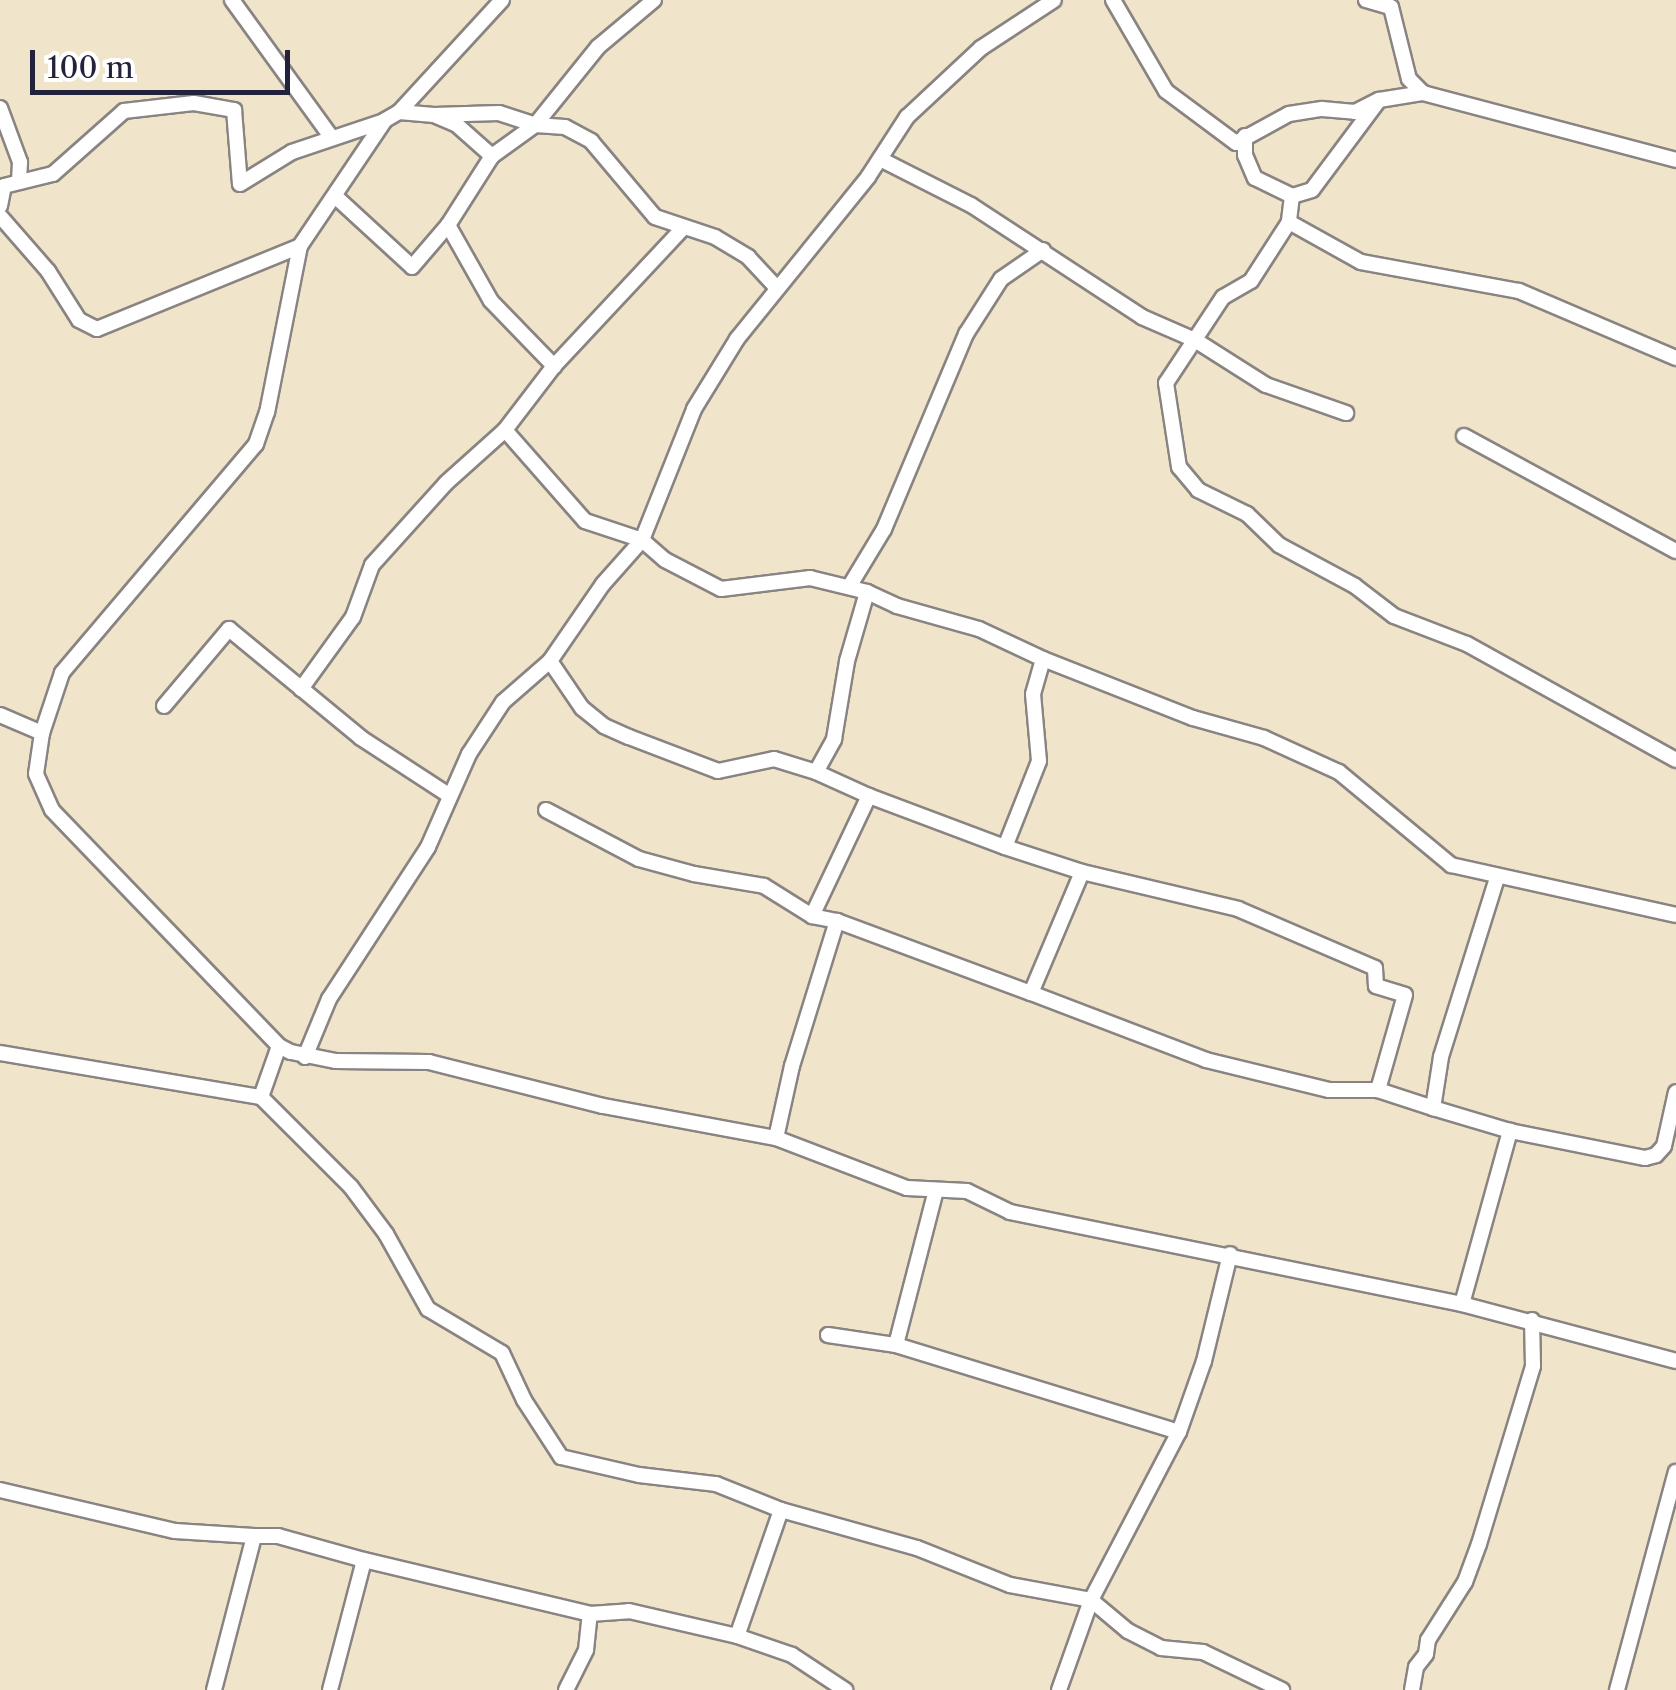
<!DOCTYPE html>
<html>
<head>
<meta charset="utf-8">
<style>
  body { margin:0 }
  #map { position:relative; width:1676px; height:1690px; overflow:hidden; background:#f0e5ca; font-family:"Libre Caslon Text",serif }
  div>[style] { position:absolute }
  .roads { filter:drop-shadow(2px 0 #898482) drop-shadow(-2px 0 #898482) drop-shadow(0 2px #898482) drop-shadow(0 -2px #898482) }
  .street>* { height:14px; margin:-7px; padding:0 7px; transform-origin:7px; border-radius:7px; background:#fff }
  span { translate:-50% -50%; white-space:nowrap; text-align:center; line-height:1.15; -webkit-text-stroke:8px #fff; paint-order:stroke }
  .scale { position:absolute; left:30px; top:50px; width:260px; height:45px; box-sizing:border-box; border:5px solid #22223b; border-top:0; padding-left:12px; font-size:30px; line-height:35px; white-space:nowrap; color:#22223b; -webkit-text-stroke:8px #fff; paint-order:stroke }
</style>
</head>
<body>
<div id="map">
  <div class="roads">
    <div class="street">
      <div style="left:232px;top:0;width:170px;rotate:54.1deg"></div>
      <div style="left:502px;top:0;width:152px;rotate:132.6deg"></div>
      <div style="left:399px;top:112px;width:16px;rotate:150deg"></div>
      <div style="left:385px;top:120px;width:152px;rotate:124deg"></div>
      <div style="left:300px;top:246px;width:169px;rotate:101.2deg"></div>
      <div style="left:267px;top:412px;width:34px;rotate:109deg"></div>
      <div style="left:256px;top:444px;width:300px;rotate:130.3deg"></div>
      <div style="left:62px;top:673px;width:63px;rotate:108.4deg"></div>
      <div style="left:42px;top:733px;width:41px;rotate:98.3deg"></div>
      <div style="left:36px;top:774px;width:39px;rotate:66deg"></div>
      <div style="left:52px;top:810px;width:327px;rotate:46.1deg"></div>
      <div style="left:279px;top:1046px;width:13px;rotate:27deg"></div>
      <div style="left:291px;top:1052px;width:46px;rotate:11.3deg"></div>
      <div style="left:336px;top:1061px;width:93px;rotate:0.6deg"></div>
      <div style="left:429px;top:1062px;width:179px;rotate:14.2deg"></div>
      <div style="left:603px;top:1106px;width:176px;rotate:10.5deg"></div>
      <div style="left:776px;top:1138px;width:140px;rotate:20.9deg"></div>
      <div style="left:907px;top:1188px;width:60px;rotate:2.9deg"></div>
      <div style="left:967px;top:1191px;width:48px;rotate:26deg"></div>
      <div style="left:1010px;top:1212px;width:461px;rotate:11.5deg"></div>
      <div style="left:1462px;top:1304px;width:221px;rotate:14.9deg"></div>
      <div style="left:654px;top:0;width:73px;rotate:140deg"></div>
      <div style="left:598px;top:47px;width:100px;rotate:128.9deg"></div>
      <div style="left:535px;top:125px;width:30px;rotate:4deg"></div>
      <div style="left:565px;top:127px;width:30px;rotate:28deg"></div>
      <div style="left:591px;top:141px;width:99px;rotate:49.9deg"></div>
      <div style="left:655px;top:217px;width:63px;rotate:18.4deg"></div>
      <div style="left:715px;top:237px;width:39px;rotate:31deg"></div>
      <div style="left:748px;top:257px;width:41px;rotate:47deg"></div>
      <div style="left:1113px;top:0;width:105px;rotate:59.8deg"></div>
      <div style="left:1166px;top:91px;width:87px;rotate:36.6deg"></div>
      <div style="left:1236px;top:143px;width:60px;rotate:-28.7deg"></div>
      <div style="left:1289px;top:114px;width:33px;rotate:-9deg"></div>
      <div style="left:1322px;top:109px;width:33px;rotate:5deg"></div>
      <div style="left:1355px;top:112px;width:27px;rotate:-27deg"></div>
      <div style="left:1379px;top:100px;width:45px;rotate:-9deg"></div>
      <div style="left:1366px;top:0;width:26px;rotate:16deg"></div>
      <div style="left:1391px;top:7px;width:74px;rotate:76deg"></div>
      <div style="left:1409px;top:79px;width:20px;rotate:45deg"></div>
      <div style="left:1423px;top:93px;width:262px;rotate:14.8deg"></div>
      <div style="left:1379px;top:100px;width:112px;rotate:126.7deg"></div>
      <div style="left:1312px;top:190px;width:21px;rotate:163deg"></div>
      <div style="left:1292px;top:196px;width:26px;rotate:97deg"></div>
      <div style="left:1289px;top:222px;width:70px;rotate:122.8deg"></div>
      <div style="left:1251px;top:281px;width:32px;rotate:150deg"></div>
      <div style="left:1223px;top:297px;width:103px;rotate:123.5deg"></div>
      <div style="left:1166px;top:383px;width:85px;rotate:81.2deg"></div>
      <div style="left:1179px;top:467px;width:30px;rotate:50deg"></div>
      <div style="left:1198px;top:490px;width:55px;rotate:26.1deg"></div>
      <div style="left:1247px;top:514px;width:45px;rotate:44.1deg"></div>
      <div style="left:1279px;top:545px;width:86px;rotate:28.3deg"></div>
      <div style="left:1355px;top:586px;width:49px;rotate:37.6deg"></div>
      <div style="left:1394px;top:616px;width:78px;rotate:21deg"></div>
      <div style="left:1467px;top:644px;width:239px;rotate:29deg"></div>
      <div style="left:0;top:108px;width:58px;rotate:69.7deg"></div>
      <div style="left:20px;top:162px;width:20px;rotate:93deg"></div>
      <div style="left:399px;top:112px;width:35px;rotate:5deg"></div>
      <div style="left:434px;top:115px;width:25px;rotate:23deg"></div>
      <div style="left:457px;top:125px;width:47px;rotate:41.5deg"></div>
      <div style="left:434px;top:115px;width:65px;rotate:-1.8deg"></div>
      <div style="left:499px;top:113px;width:38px;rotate:18deg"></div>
      <div style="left:535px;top:125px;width:53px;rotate:144.2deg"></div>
      <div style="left:492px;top:156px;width:82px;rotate:122.5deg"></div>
      <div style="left:448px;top:225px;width:87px;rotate:60.5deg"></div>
      <div style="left:491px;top:301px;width:91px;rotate:45.9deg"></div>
      <div style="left:554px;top:366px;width:81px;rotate:127.4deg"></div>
      <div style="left:505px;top:430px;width:121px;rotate:48.7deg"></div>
      <div style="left:585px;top:521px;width:60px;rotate:18.4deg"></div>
      <div style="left:642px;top:540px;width:30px;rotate:41deg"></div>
      <div style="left:665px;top:560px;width:63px;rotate:27.4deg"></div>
      <div style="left:721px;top:589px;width:90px;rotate:-7deg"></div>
      <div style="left:810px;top:578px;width:59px;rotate:13.8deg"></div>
      <div style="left:867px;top:592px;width:33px;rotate:25deg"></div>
      <div style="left:897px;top:606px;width:85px;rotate:15.7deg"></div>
      <div style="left:979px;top:629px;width:71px;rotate:25.1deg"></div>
      <div style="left:1043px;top:659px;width:161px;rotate:21.5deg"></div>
      <div style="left:1193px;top:718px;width:74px;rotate:15.7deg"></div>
      <div style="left:1264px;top:738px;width:82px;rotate:24.4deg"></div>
      <div style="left:1339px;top:772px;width:146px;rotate:39.7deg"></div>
      <div style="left:1451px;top:865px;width:230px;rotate:12.5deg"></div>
      <div style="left:1245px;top:136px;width:19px;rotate:90deg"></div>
      <div style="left:1245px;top:155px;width:25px;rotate:67deg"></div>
      <div style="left:1255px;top:178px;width:41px;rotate:25.9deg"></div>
      <div style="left:880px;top:159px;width:102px;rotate:26.8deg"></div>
      <div style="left:971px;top:205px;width:204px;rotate:33.2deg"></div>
      <div style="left:1142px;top:317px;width:58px;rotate:23.5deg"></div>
      <div style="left:1195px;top:340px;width:84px;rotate:32.4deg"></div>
      <div style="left:1266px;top:385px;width:85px;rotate:19.3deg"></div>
      <div style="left:336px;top:197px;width:103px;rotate:42.6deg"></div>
      <div style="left:412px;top:267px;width:55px;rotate:-49.4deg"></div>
      <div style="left:0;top:206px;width:20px;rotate:-79deg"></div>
      <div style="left:4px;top:186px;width:50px;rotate:-13.8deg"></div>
      <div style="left:53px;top:174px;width:95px;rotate:-41.6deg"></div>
      <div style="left:124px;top:111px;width:70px;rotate:-6.5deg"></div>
      <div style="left:194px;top:103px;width:41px;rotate:9.9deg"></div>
      <div style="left:234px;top:110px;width:74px;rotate:85.4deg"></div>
      <div style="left:240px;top:184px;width:61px;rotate:-31.6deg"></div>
      <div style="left:292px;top:152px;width:97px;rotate:-18.6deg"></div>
      <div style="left:0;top:216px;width:73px;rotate:48.9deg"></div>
      <div style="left:48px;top:271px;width:58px;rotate:57.7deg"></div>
      <div style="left:79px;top:320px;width:20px;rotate:27deg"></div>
      <div style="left:97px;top:329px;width:219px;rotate:-22.2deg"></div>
      <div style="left:1289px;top:222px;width:82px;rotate:29.1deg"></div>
      <div style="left:1361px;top:262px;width:161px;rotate:10.4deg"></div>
      <div style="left:1519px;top:291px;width:171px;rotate:23.1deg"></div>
      <div style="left:554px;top:366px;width:190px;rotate:-46.9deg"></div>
      <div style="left:1464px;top:436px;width:241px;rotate:28.5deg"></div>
      <div style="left:849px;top:587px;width:68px;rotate:-58.9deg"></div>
      <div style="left:884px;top:529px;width:212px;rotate:-67.2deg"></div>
      <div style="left:966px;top:334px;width:65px;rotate:-57.5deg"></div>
      <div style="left:1001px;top:279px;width:51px;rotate:-34.6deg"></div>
      <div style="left:550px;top:661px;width:57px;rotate:55.8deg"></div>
      <div style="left:582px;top:708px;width:28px;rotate:39deg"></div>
      <div style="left:604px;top:726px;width:27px;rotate:24deg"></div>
      <div style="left:629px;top:737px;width:95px;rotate:20.9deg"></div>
      <div style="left:718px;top:771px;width:57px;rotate:-12.1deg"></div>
      <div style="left:774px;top:759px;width:44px;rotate:17.2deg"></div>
      <div style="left:301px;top:689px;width:89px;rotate:-54.2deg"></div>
      <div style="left:353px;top:617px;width:55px;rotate:-69.9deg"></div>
      <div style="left:372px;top:565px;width:110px;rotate:-47.9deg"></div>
      <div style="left:446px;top:483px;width:79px;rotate:-41.9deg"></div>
      <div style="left:164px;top:706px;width:101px;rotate:-49.8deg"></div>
      <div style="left:229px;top:629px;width:171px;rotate:39.5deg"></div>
      <div style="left:361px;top:738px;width:106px;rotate:33.1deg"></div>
      <div style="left:0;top:715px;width:46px;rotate:23.2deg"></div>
      <div style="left:869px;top:796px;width:145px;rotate:20.6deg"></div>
      <div style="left:1005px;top:847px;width:92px;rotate:-68.4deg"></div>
      <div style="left:1039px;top:761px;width:67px;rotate:-95.1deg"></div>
      <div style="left:1033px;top:694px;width:36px;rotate:-74deg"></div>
      <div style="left:546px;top:810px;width:105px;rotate:27.8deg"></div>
      <div style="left:639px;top:859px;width:57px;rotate:15.3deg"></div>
      <div style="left:694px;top:874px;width:71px;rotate:9.7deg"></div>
      <div style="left:764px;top:886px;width:57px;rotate:32deg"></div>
      <div style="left:1082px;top:872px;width:160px;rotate:13.3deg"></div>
      <div style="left:1238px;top:909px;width:149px;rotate:23.3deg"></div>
      <div style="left:1375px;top:968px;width:18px;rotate:87deg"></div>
      <div style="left:1376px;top:986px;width:30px;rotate:17deg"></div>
      <div style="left:1405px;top:995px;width:99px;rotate:105.9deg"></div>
      <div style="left:1378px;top:1090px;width:58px;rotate:18.1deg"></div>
      <div style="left:1497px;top:878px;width:188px;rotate:107.4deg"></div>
      <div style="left:1441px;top:1057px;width:52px;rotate:98.9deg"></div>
      <div style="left:1433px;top:1108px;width:80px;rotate:16.6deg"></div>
      <div style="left:1510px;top:1131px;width:138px;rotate:11.3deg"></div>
      <div style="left:1645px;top:1158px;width:11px;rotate:-15deg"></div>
      <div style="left:1656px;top:1155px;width:12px;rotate:-48deg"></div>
      <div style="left:1664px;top:1146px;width:55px;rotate:-77.5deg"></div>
      <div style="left:837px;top:921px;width:207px;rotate:20.4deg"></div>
      <div style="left:1031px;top:993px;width:131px;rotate:-67.1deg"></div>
      <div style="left:1082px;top:872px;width:81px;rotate:-162deg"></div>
      <div style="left:1031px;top:993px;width:187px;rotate:20.9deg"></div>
      <div style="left:1206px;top:1060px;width:127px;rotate:13.7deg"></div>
      <div style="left:1329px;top:1090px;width:49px"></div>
      <div style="left:279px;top:1046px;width:54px;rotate:109.4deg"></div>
      <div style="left:261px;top:1097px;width:127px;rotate:45deg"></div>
      <div style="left:351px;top:1187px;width:59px;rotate:53.3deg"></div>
      <div style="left:386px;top:1234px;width:86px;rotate:60.8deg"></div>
      <div style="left:428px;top:1309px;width:86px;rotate:30.7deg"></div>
      <div style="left:502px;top:1353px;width:52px;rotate:64.9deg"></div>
      <div style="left:524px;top:1400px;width:68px;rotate:57deg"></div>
      <div style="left:561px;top:1457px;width:80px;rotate:13deg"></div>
      <div style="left:639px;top:1475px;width:78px;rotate:6.7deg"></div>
      <div style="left:716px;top:1484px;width:70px;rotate:21.8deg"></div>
      <div style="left:781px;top:1510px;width:133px;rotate:109.2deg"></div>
      <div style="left:737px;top:1636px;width:58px;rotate:19.1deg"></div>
      <div style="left:792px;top:1655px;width:64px;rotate:33.4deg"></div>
      <div style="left:0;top:1053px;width:265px;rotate:9.6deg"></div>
      <div style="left:305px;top:1057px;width:63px;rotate:-67.5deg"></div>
      <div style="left:329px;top:999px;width:181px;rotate:-56.9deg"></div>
      <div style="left:428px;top:847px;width:102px;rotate:-66.2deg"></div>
      <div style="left:469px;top:754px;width:62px;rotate:-56.8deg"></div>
      <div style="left:503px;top:702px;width:62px;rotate:-41.1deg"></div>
      <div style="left:550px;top:661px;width:93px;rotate:-55.5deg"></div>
      <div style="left:603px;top:584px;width:59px;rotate:-48.4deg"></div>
      <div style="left:642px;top:540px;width:141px;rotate:-68.3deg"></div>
      <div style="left:694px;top:409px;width:82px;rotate:-58.4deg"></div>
      <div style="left:737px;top:339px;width:208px;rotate:-51deg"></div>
      <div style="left:868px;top:177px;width:72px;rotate:-57deg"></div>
      <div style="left:907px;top:117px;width:101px;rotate:-43deg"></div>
      <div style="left:981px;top:48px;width:87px;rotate:-33.3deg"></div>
      <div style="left:776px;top:1138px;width:74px;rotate:-77.5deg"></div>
      <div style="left:792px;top:1066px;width:152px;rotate:-72.8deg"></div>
      <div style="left:837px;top:921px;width:25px;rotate:-169deg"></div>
      <div style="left:812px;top:916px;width:133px;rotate:-64.6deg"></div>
      <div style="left:869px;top:796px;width:58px;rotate:-155.6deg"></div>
      <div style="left:816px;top:772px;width:38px;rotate:-61deg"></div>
      <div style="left:834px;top:739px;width:79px;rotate:-80.5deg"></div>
      <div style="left:847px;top:661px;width:72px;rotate:-73.8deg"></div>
      <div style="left:936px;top:1190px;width:160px;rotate:104.5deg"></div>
      <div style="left:896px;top:1345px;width:296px;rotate:17.1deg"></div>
      <div style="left:1462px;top:1304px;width:180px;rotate:-74.5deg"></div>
      <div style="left:828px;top:1335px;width:69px;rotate:8.4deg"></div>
      <div style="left:0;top:1490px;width:180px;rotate:13.2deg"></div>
      <div style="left:175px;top:1531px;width:79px;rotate:3.6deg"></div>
      <div style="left:781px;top:1510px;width:141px;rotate:15.6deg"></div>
      <div style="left:917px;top:1548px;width:100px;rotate:21.7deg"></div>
      <div style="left:1010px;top:1585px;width:82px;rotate:10.5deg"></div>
      <div style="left:1091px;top:1600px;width:48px;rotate:40deg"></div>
      <div style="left:1128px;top:1631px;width:37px;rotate:27deg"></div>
      <div style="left:1161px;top:1648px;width:42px;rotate:5.4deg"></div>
      <div style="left:1203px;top:1652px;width:88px;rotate:25.7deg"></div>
      <div style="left:214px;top:1690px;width:159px;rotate:-75.4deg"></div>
      <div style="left:254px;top:1536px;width:24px"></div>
      <div style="left:278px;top:1536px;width:89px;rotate:15.6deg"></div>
      <div style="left:330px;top:1690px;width:134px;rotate:-75.3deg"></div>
      <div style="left:364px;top:1560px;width:232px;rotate:13.4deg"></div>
      <div style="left:566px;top:1690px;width:45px;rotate:-63.4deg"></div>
      <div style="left:586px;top:1650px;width:36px;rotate:-84deg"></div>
      <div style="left:590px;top:1614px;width:39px;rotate:-4deg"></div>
      <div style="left:629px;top:1611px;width:111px;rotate:13deg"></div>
      <div style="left:1059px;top:1690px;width:96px;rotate:-70.4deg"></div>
      <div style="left:1091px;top:1600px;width:190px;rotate:-62.4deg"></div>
      <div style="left:1179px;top:1432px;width:75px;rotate:-70.6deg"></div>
      <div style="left:1204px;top:1361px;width:110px;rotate:-76.3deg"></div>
      <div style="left:1412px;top:1690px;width:23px;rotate:-80deg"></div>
      <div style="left:1416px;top:1667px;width:16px;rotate:-52deg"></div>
      <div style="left:1426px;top:1654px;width:14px;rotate:-82deg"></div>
      <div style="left:1428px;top:1640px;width:69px;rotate:-57.5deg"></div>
      <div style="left:1465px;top:1582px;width:40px;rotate:-69.8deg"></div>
      <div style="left:1479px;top:1544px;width:186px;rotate:-73.1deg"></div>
      <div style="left:1533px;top:1366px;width:46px;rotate:-91.2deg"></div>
      <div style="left:1617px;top:1690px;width:226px;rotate:-74.9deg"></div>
    </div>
  </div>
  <div class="scale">100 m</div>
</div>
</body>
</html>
